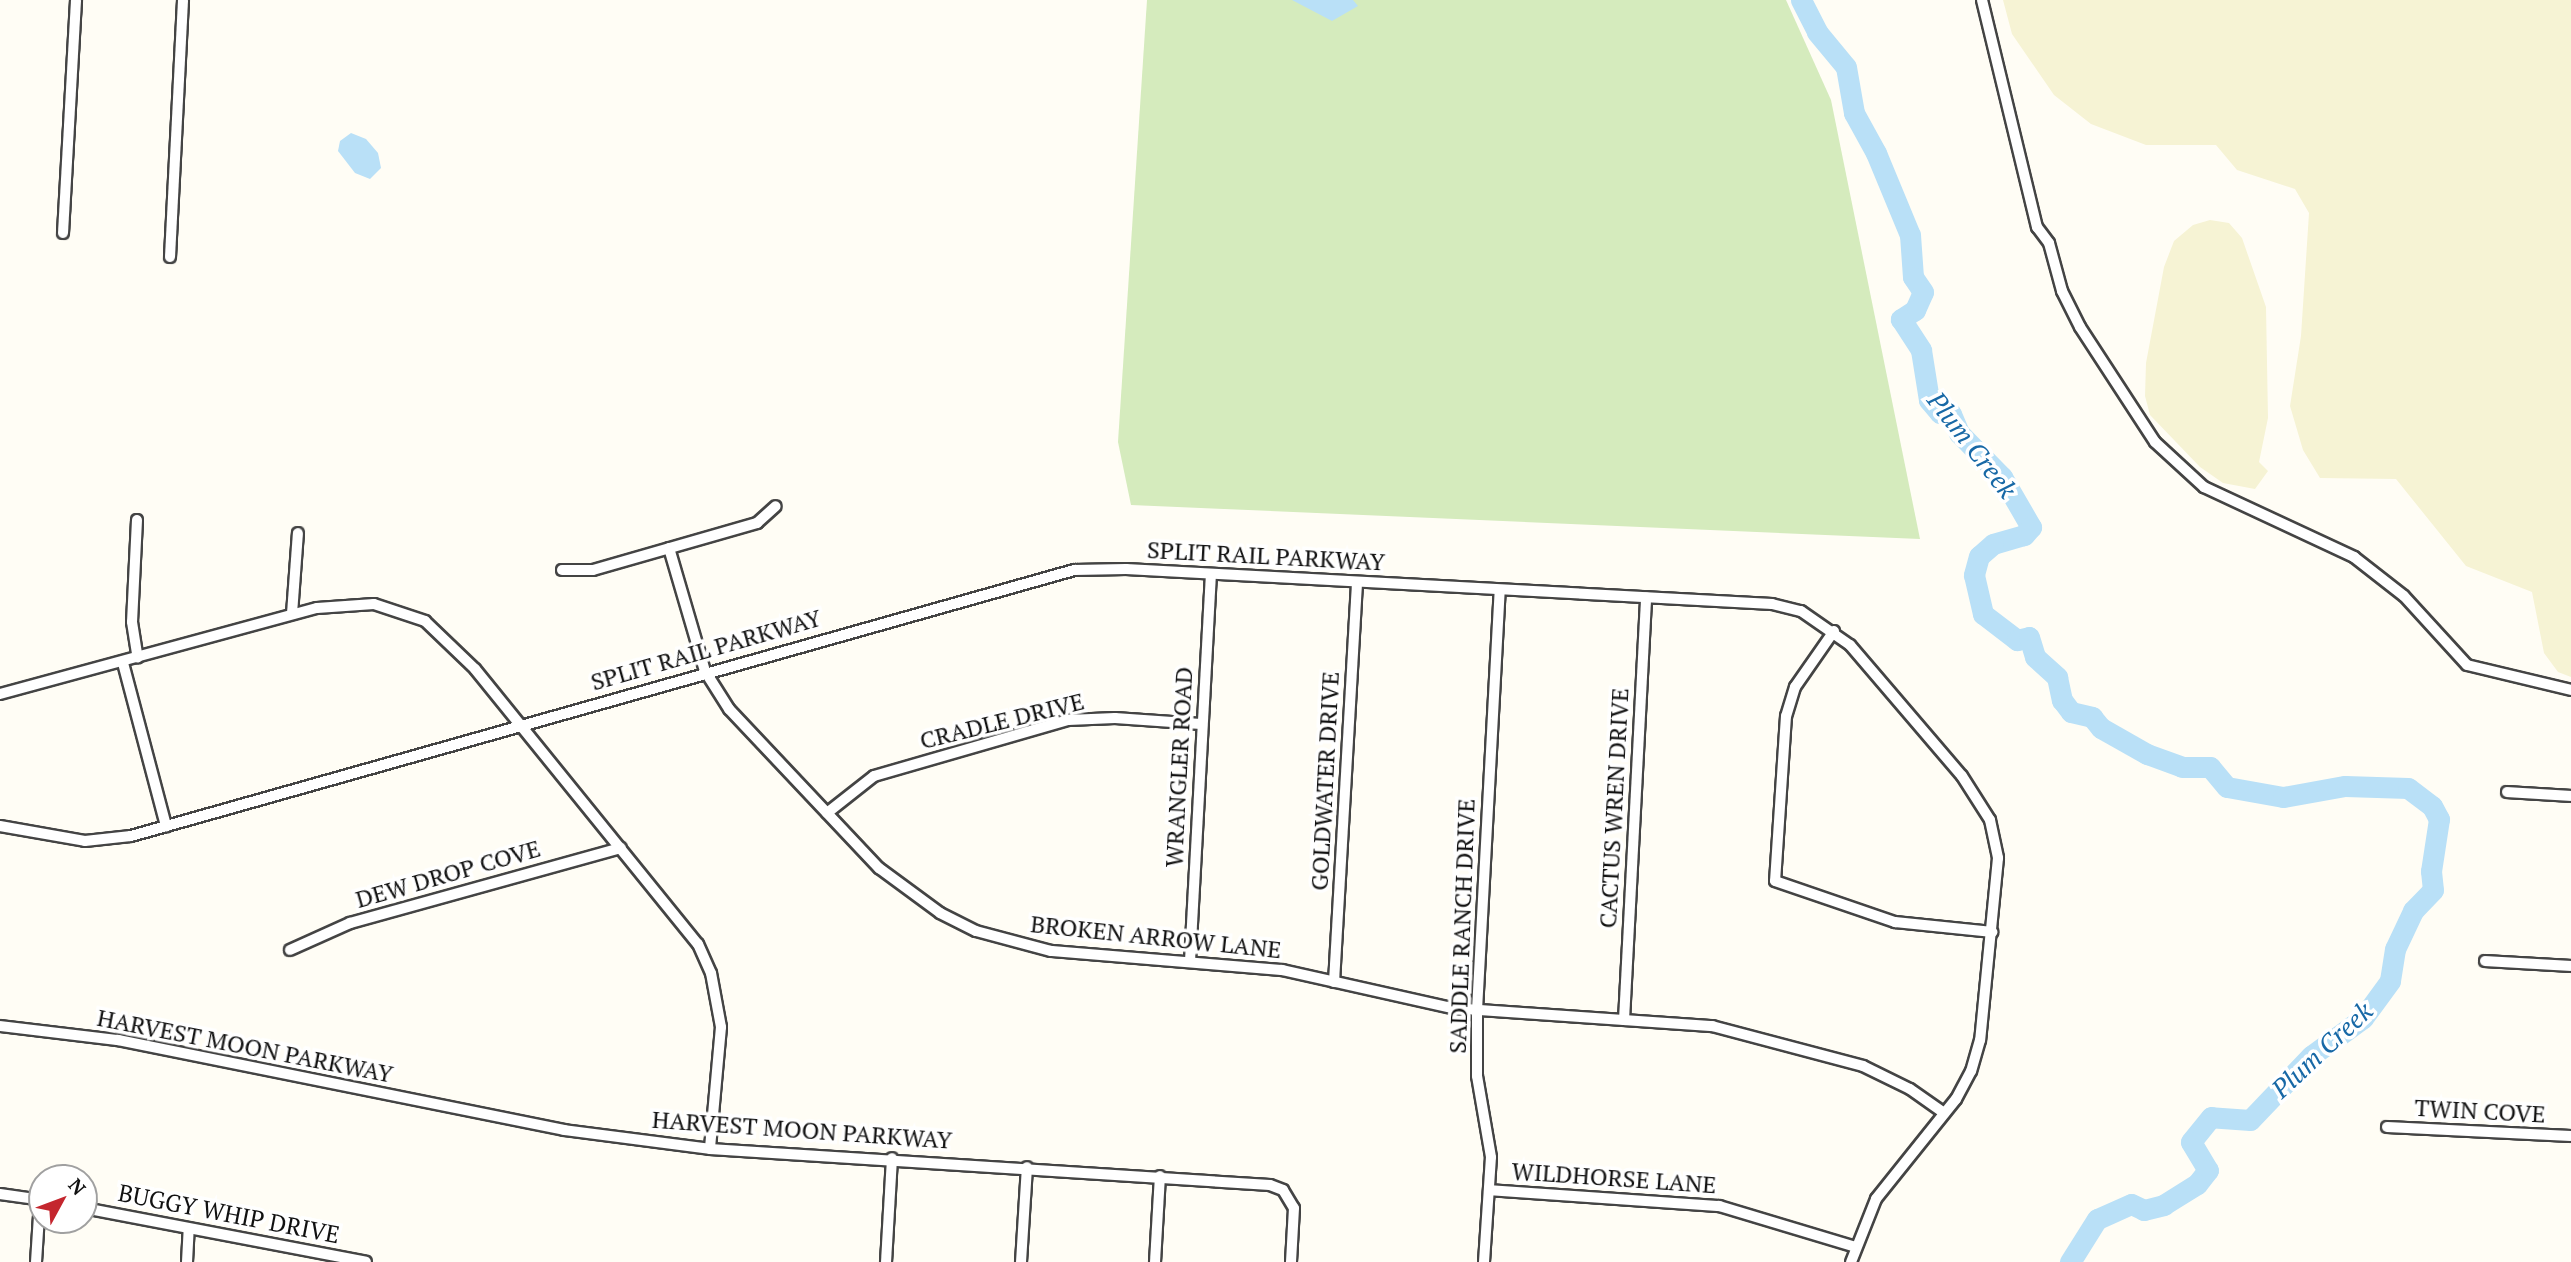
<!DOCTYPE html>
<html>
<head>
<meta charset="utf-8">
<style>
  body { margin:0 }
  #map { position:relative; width:2571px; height:1262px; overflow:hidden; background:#fffdf5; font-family:"PT Serif",serif }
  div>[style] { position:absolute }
  .farmland>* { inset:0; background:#f6f3d4 }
  .green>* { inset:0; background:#d5ebbd }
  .water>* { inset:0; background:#b9e0f7 }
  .river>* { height:21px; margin:-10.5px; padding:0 10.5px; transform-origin:10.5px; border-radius:10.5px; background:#b9e0f7 }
  .roads { filter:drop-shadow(2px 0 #444) drop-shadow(-2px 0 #444) drop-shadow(0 2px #444) drop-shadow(0 -2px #444) }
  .street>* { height:10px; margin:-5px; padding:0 5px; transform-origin:5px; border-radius:5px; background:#fff }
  span { translate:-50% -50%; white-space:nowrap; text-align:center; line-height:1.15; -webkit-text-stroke:7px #fff; paint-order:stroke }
  .street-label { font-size:24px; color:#111 }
  .water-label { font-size:26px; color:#1768a6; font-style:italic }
  .north { position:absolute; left:28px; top:1164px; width:70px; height:70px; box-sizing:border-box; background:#fff; border:2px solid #a0a0a0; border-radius:50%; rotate:49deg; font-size:19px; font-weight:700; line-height:28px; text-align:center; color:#111 }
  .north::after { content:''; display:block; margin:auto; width:24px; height:32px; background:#c4262e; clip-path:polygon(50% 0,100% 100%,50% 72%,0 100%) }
</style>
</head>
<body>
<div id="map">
  <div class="farmland">
    <div style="clip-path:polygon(2003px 0,2571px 0,2571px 677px,2558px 672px,2544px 653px,2532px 592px,2466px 566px,2396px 479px,2320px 478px,2303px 450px,2290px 406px,2301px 336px,2309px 213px,2295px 189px,2237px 170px,2216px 145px,2146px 145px,2091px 124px,2054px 95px,2012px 34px)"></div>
    <div style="clip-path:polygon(2210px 220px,2229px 223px,2242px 238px,2266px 307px,2268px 418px,2259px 462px,2268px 471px,2255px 489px,2223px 483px,2200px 467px,2150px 415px,2145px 396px,2146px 363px,2164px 267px,2174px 241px,2193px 225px)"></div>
  </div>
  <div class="green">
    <div style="clip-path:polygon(1147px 0,1786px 0,1831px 100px,1920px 539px,1131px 505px,1118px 442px)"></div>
  </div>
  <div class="water">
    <div style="clip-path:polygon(1292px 0,1353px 0,1358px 6px,1332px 21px)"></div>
    <div style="clip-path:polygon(351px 133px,366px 139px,378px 153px,381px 168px,370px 179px,355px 173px,338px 151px,340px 141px)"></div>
  </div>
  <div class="river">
    <div style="left:1801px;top:0;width:36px;rotate:63deg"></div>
    <div style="left:1817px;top:32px;width:45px;rotate:50.4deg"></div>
    <div style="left:1846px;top:67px;width:47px;rotate:80.1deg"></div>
    <div style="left:1854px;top:113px;width:46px;rotate:61.2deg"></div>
    <div style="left:1876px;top:153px;width:89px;rotate:67.5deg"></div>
    <div style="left:1910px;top:235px;width:42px;rotate:85.9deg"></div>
    <div style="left:1913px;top:277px;width:18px;rotate:56deg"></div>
    <div style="left:1923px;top:292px;width:20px;rotate:114deg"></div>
    <div style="left:1915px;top:310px;width:17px;rotate:147deg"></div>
    <div style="left:1901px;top:319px;width:37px;rotate:57deg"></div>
    <div style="left:1921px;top:350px;width:51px;rotate:80.9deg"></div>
    <div style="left:1929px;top:400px;width:17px;rotate:50deg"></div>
    <div style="left:1940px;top:413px;width:11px;rotate:5deg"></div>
    <div style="left:1951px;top:414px;width:21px;rotate:67deg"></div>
    <div style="left:1959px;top:433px;width:62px;rotate:45.7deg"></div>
    <div style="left:2002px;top:477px;width:58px;rotate:59.9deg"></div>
    <div style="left:2031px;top:527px;width:11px;rotate:131deg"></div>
    <div style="left:2024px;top:535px;width:32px;rotate:164deg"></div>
    <div style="left:1993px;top:544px;width:18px;rotate:139deg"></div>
    <div style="left:1979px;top:556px;width:20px;rotate:105deg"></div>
    <div style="left:1974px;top:575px;width:40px;rotate:77deg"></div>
    <div style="left:1983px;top:614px;width:43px;rotate:37.4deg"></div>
    <div style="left:2017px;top:640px;width:12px;rotate:-14deg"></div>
    <div style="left:2029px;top:637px;width:21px;rotate:73deg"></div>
    <div style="left:2035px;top:657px;width:30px;rotate:42deg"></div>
    <div style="left:2057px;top:677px;width:24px;rotate:78deg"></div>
    <div style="left:2062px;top:700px;width:15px;rotate:53deg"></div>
    <div style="left:2071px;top:712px;width:22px;rotate:13deg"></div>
    <div style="left:2092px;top:717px;width:14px;rotate:51deg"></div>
    <div style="left:2101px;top:728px;width:53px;rotate:29.5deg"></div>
    <div style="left:2147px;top:754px;width:37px;rotate:20deg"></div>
    <div style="left:2182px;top:767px;width:28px"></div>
    <div style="left:2210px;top:767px;width:26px;rotate:50deg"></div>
    <div style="left:2227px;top:787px;width:57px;rotate:10.1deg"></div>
    <div style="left:2283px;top:797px;width:63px;rotate:-10.1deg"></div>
    <div style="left:2345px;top:786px;width:63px;rotate:1.8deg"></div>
    <div style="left:2408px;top:788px;width:30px;rotate:37deg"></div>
    <div style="left:2432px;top:806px;width:15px;rotate:62deg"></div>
    <div style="left:2439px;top:819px;width:53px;rotate:98.7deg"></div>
    <div style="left:2431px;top:871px;width:19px;rotate:84deg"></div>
    <div style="left:2433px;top:890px;width:29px;rotate:134deg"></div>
    <div style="left:2413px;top:911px;width:42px;rotate:115.3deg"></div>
    <div style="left:2395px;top:949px;width:32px;rotate:99deg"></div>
    <div style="left:2390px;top:981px;width:46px;rotate:126.1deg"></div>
    <div style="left:2363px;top:1018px;width:64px;rotate:143.8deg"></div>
    <div style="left:2311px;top:1056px;width:88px;rotate:133.6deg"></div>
    <div style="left:2250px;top:1120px;width:39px;rotate:-176deg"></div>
    <div style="left:2211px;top:1117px;width:32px;rotate:129deg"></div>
    <div style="left:2191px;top:1142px;width:33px;rotate:59deg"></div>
    <div style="left:2208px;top:1170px;width:18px;rotate:128deg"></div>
    <div style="left:2197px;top:1184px;width:39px;rotate:148deg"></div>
    <div style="left:2164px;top:1205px;width:21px;rotate:166deg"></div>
    <div style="left:2144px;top:1210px;width:14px;rotate:-155deg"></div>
    <div style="left:2131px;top:1204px;width:37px;rotate:156deg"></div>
    <div style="left:2097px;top:1219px;width:51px;rotate:122.1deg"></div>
  </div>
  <div class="roads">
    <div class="street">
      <div style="left:1982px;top:0;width:234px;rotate:76.4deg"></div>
      <div style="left:2037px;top:227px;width:20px;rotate:53deg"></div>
      <div style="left:2049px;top:243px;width:50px;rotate:74.8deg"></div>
      <div style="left:2062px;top:291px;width:40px;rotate:63.4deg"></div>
      <div style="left:2080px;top:327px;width:137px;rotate:56.9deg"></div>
      <div style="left:2155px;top:442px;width:67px;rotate:42.6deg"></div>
      <div style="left:2204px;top:487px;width:166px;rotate:25deg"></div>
      <div style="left:2354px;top:557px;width:63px;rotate:38deg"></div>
      <div style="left:2404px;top:596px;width:93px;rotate:47.6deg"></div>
      <div style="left:2467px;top:665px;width:107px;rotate:13.5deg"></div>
      <div style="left:63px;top:233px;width:233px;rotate:-86.8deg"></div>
      <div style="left:170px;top:257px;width:257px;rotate:-87.1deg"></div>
      <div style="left:137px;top:520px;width:102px;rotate:92.8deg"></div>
      <div style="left:132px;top:622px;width:36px;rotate:81deg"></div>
      <div style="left:669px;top:548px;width:128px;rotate:73.7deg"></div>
      <div style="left:705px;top:671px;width:45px;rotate:57.7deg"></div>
      <div style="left:729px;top:709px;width:219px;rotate:46.7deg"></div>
      <div style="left:879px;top:868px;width:76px;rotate:36.4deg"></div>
      <div style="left:940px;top:913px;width:40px;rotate:26.6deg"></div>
      <div style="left:976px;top:931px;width:78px;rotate:14.9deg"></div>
      <div style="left:1051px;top:951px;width:232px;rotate:4.7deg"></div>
      <div style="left:1282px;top:970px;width:174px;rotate:12.6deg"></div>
      <div style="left:1452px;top:1008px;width:261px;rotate:4deg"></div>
      <div style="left:1712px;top:1026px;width:156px;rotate:14.8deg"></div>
      <div style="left:1863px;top:1066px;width:52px;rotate:26.1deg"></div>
      <div style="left:1910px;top:1089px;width:42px;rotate:35.2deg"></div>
      <div style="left:562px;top:570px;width:31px"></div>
      <div style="left:593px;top:570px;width:171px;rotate:-16deg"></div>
      <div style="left:757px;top:523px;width:25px;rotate:-42deg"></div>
      <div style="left:292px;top:614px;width:81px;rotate:-85.8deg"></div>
      <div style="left:1834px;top:631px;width:68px;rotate:124.9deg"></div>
      <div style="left:1795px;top:687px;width:30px;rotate:107deg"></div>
      <div style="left:1786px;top:716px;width:165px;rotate:93.8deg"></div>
      <div style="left:1775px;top:881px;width:127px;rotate:18.9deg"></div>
      <div style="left:1895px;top:922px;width:98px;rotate:5.9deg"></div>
      <div style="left:123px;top:663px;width:169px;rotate:75.2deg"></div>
      <div style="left:0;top:694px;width:328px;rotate:-15.2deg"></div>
      <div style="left:317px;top:608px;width:57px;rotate:-4deg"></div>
      <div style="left:374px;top:604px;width:54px;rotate:18.4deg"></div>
      <div style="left:425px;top:621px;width:69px;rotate:43.8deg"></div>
      <div style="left:475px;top:669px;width:354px;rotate:51deg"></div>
      <div style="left:698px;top:944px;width:32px;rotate:66deg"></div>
      <div style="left:711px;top:973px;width:55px;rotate:79.5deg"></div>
      <div style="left:721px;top:1027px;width:122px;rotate:95.2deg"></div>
      <div style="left:2507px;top:792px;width:64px;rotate:3.6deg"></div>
      <div style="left:827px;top:813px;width:60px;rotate:-38.2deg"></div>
      <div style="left:874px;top:776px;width:202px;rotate:-16.1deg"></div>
      <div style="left:1068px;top:720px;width:47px;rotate:-2.4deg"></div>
      <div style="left:1115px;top:718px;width:86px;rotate:4deg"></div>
      <div style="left:0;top:826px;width:86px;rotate:10deg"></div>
      <div style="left:85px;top:841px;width:46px;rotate:-6.2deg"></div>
      <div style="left:131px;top:836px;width:980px;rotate:-15.75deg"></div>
      <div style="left:1074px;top:570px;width:52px;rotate:-1.1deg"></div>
      <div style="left:1126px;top:569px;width:647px;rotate:3.1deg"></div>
      <div style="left:1772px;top:604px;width:30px;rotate:14deg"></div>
      <div style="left:1801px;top:611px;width:60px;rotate:34.8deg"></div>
      <div style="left:1850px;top:645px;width:172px;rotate:49.5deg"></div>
      <div style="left:1962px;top:776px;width:52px;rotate:57.5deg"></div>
      <div style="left:1990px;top:820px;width:39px;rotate:78deg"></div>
      <div style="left:1998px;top:858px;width:183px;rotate:95.6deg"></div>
      <div style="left:1980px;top:1040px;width:32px;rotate:106deg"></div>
      <div style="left:1971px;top:1071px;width:32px;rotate:118deg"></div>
      <div style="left:1956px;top:1099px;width:128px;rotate:128.7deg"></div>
      <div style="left:1876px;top:1199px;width:68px;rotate:111.6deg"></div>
      <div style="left:290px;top:950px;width:66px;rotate:-24.2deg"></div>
      <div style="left:350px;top:923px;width:281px;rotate:-15.5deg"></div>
      <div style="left:1190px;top:961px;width:386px;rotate:-86.9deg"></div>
      <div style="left:2485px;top:961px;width:86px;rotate:3.3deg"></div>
      <div style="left:1334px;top:982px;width:400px;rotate:-86.7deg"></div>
      <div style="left:1624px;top:1020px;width:423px;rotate:-87deg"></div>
      <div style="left:0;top:1026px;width:119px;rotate:6.8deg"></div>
      <div style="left:118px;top:1040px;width:455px;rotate:11.4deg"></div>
      <div style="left:564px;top:1130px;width:147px;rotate:7.4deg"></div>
      <div style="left:710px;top:1149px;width:561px;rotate:3.68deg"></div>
      <div style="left:1270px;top:1185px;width:14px;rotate:21deg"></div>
      <div style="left:1283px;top:1190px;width:21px;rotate:59deg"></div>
      <div style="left:1294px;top:1208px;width:54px;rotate:93.2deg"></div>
      <div style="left:2387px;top:1127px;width:184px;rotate:2.8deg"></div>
      <div style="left:1489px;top:1190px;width:231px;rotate:4deg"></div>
      <div style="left:1719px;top:1206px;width:143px;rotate:16.7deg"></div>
      <div style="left:0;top:1194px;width:42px;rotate:8.1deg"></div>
      <div style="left:84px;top:1208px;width:287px;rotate:10.8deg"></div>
      <div style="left:36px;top:1262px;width:62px;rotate:-86.3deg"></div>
      <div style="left:187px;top:1262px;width:33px;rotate:-87deg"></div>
      <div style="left:886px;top:1262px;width:104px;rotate:-86.7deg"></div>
      <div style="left:1021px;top:1262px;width:95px;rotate:-86.4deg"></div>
      <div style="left:1155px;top:1262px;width:86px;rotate:-86.7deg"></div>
      <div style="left:1484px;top:1262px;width:105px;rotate:-86.2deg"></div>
      <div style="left:1491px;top:1157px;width:82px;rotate:-99.8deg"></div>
      <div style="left:1477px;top:1076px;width:66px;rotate:-90deg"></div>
      <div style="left:1477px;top:1010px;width:420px;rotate:-86.9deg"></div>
    </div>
  </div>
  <div class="street-label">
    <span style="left:1266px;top:556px;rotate:3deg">SPLIT RAIL PARKWAY</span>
    <span style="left:706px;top:650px;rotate:-16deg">SPLIT RAIL PARKWAY</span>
    <span style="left:1002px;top:721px;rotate:-14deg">CRADLE DRIVE</span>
    <span style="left:1179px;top:767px;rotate:-87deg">WRANGLER ROAD</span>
    <span style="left:1325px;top:781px;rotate:-87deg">GOLDWATER DRIVE</span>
    <span style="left:1614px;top:808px;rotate:-87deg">CACTUS WREN DRIVE</span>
    <span style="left:448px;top:874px;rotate:-16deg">DEW DROP COVE</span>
    <span style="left:1462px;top:926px;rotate:-88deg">SADDLE RANCH DRIVE</span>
    <span style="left:1156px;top:937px;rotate:6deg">BROKEN ARROW LANE</span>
    <span style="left:245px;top:1046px;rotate:11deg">HARVEST MOON PARKWAY</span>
    <span style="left:2480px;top:1111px;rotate:3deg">TWIN COVE</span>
    <span style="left:802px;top:1130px;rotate:4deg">HARVEST MOON PARKWAY</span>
    <span style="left:1614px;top:1178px;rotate:4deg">WILDHORSE LANE</span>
    <span style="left:229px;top:1214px;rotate:11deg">BUGGY WHIP DRIVE</span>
  </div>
  <div class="water-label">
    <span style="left:1972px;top:445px;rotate:52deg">Plum Creek</span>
    <span style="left:2322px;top:1050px;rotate:-43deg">Plum Creek</span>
  </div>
  <div class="north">N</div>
</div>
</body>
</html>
